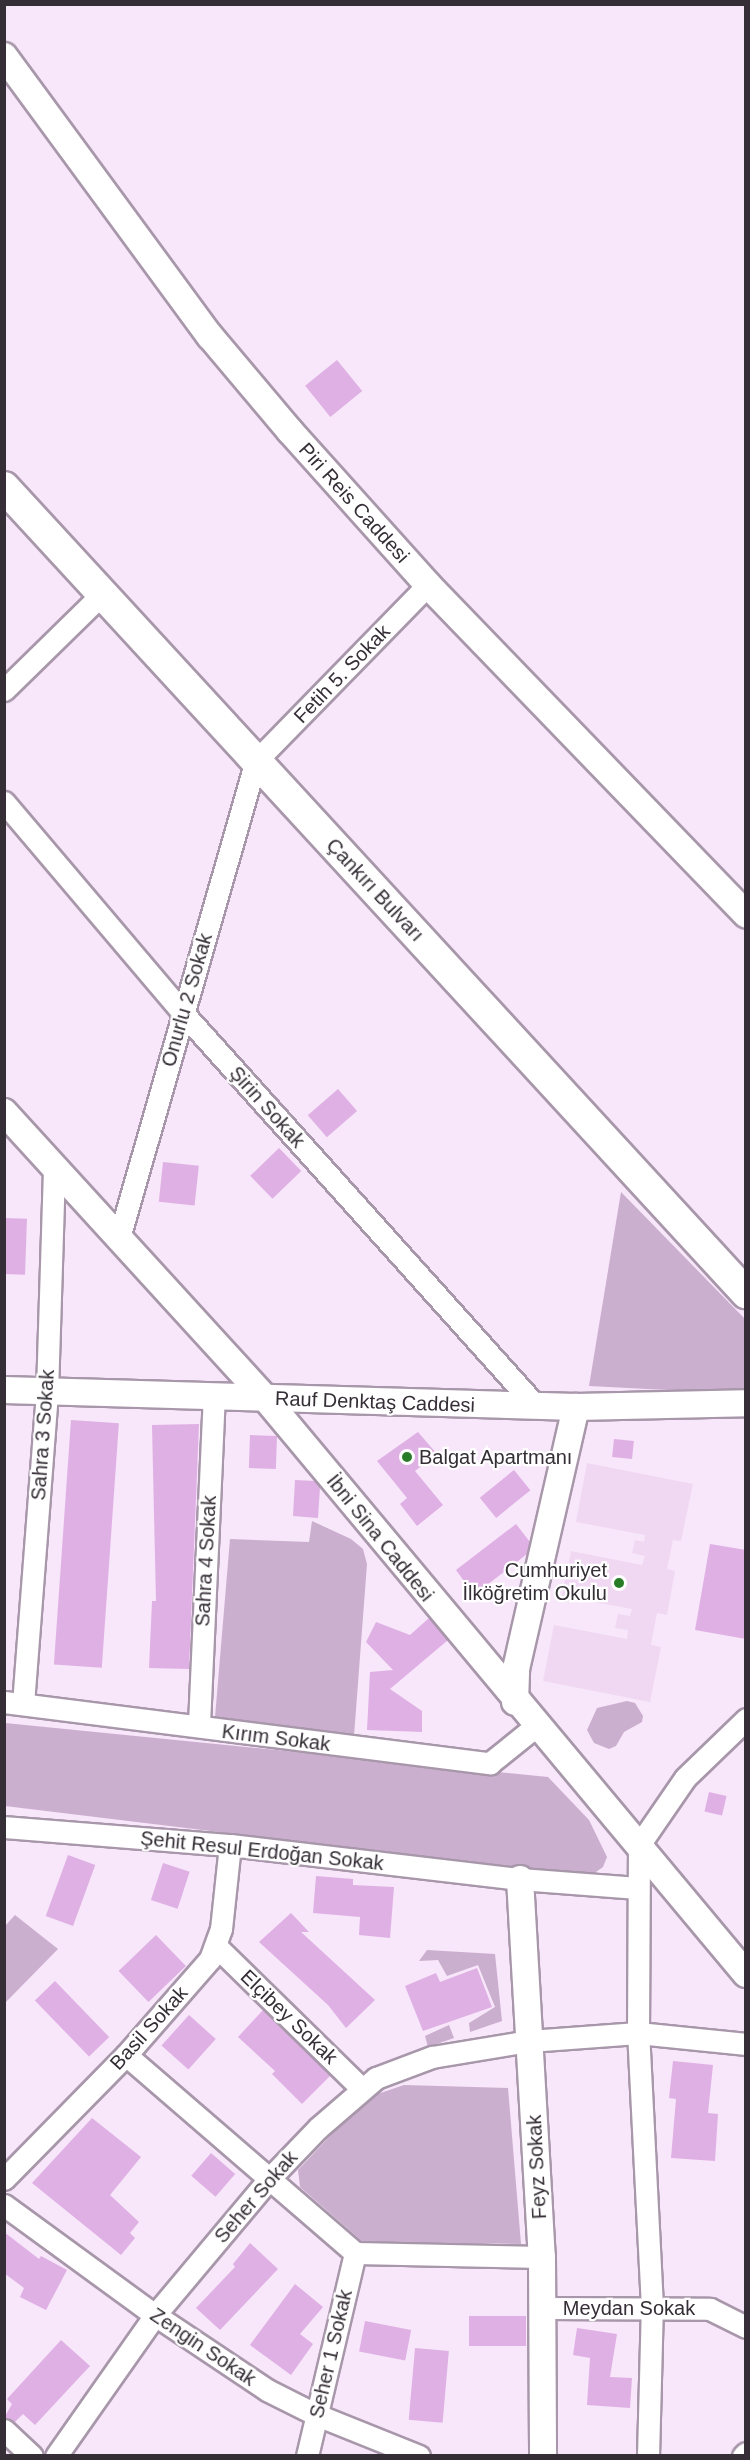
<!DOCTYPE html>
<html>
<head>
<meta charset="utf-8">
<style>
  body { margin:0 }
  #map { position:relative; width:750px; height:2460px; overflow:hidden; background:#f8e6fa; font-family:Arial,sans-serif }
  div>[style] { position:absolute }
  .built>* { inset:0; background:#f0d8f2 }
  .green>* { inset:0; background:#cbafce }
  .building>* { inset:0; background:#dfb0e4; transform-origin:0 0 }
  .roads { filter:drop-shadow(2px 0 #a897aa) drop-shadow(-2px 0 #a897aa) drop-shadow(0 2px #a897aa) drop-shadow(0 -2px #a897aa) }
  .minor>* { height:21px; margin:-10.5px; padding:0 10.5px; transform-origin:10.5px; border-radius:10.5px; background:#fff }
  .tertiary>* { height:26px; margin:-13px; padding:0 13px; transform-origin:13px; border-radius:13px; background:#fff }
  .secondary>* { height:30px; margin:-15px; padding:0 15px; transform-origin:15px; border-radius:15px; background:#fff }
  .dots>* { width:16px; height:16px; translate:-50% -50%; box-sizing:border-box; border:3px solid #fff; border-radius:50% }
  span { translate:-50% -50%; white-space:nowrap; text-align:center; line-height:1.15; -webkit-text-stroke:4.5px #fff; paint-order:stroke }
  .street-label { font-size:20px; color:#352e36 }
  .poi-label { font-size:20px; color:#352e36 }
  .left { translate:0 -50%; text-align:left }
  .right { translate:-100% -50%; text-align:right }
  .frame { position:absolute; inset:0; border:6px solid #352e36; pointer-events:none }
</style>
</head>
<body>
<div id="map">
  <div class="built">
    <div style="clip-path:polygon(587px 1463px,693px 1484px,681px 1541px,673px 1540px,667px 1569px,675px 1571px,667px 1615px,657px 1613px,651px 1645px,661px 1647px,650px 1702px,543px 1681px,554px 1625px,627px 1639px,628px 1630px,615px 1628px,618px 1614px,630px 1616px,632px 1609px,562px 1596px,571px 1551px,642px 1565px,645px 1556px,632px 1553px,635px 1540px,644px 1542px,645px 1535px,576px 1522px)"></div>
  </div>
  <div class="green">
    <div style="clip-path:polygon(621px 1192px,745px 1319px,745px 1394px,589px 1386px)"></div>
    <div style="clip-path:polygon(312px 1521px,351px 1539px,363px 1549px,367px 1564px,354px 1736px,215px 1717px,230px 1539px,309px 1542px)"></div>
    <div style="clip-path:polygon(627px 1701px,635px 1703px,643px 1716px,642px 1722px,624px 1732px,616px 1746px,609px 1749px,594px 1743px,587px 1730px,597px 1708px)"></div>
    <div style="clip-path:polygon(5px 1723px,548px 1777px,589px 1820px,607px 1857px,603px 1867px,589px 1877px,5px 1806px)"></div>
    <div style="clip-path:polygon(15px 1915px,58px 1949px,5px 2003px,5px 1926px)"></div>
    <div style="clip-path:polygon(427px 1950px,495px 1954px,502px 2021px,470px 2032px,469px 2023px,495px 2007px,478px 1965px,447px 1976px,438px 1960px,419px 1961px)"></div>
    <div style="clip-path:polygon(449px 2025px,454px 2038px,428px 2047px,425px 2036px)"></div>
    <div style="clip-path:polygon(404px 2085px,508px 2088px,521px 2244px,363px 2242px,300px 2187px,298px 2170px,366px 2098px)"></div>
  </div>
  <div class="building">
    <div style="left:337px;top:360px;width:40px;height:41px;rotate:51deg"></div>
    <div style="left:338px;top:1089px;width:29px;height:40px;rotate:49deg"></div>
    <div style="left:279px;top:1148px;width:32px;height:40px;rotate:46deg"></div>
    <div style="left:163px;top:1162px;width:36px;height:40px;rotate:6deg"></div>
    <div style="left:4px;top:1218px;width:23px;height:56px;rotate:2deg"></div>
    <div style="left:71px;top:1420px;width:48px;height:245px;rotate:4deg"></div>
    <div style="clip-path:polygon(199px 1424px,189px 1669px,149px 1668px,152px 1601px,156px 1601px,152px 1425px)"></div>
    <div style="clip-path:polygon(418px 1432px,437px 1454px,415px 1471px,443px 1505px,417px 1526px,400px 1504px,407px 1498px,377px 1461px)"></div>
    <div style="left:250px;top:1435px;width:27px;height:33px;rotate:2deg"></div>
    <div style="left:614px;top:1439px;width:20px;height:18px;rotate:6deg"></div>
    <div style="left:514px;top:1470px;width:26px;height:44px;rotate:51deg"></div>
    <div style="clip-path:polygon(295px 1480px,315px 1481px,320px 1487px,318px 1518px,293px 1516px)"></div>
    <div style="clip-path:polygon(516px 1524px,530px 1542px,527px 1554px,474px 1595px,456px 1570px)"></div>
    <div style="clip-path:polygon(710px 1544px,746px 1550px,746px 1639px,695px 1630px)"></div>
    <div style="clip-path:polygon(429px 1618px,448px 1640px,390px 1689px,422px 1711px,422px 1732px,367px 1730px,370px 1672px,393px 1670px,366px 1642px,376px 1622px,410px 1635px)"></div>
    <div style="left:709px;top:1792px;width:18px;height:20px;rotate:13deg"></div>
    <div style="left:68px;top:1855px;width:29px;height:65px;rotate:20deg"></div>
    <div style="left:163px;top:1863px;width:28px;height:39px;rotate:18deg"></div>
    <div style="clip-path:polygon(316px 1876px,353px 1879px,353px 1885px,394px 1887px,390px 1938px,359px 1935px,360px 1917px,313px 1913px)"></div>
    <div style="clip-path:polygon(291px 1913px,309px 1932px,301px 1932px,375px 2000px,346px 2028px,328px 2005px,259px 1942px)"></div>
    <div style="left:156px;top:1935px;width:43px;height:52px;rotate:46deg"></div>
    <div style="clip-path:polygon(477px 1968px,492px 2007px,423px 2031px,405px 1986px,436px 1973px,440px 1982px)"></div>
    <div style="left:55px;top:1981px;width:78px;height:28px;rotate:46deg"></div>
    <div style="clip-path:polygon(263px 2010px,330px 2076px,302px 2104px,272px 2074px,275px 2071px,238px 2037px)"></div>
    <div style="left:189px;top:2015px;width:36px;height:41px;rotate:42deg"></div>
    <div style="clip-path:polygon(673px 2061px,713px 2065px,708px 2113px,718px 2114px,715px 2161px,671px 2158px,676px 2099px,669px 2098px)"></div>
    <div style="clip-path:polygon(92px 2118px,141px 2157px,110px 2195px,139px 2222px,130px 2233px,135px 2238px,121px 2255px,32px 2183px)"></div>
    <div style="left:211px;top:2153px;width:32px;height:30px;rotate:41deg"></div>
    <div style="clip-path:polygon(4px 2232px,39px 2259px,41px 2256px,67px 2270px,46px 2310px,20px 2297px,24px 2288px,4px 2273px)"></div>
    <div style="clip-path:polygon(250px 2243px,278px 2269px,220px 2330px,196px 2308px,235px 2267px,233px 2264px)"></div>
    <div style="clip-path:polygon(295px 2284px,323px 2307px,300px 2334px,313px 2344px,291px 2375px,250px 2345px)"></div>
    <div style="left:469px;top:2316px;width:57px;height:30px"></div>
    <div style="left:365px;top:2321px;width:47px;height:31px;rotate:11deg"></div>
    <div style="clip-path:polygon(577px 2328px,617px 2334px,610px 2377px,632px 2378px,630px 2408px,587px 2405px,590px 2358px,573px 2355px)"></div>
    <div style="clip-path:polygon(61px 2340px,90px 2366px,35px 2425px,23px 2414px,15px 2422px,4px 2418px,12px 2404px,7px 2399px)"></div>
    <div style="left:415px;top:2348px;width:34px;height:72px;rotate:5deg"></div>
  </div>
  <div class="roads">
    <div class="minor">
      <div style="left:4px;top:690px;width:137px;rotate:-44.4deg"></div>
      <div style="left:4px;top:802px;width:277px;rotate:49.7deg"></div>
      <div style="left:183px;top:1013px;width:528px;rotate:48.07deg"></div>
      <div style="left:119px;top:1238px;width:496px;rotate:-74deg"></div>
      <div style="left:256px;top:761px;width:246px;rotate:-45.7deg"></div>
      <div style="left:4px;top:1702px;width:490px;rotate:7.2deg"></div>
      <div style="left:490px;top:1763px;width:59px;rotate:-38.8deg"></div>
      <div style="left:23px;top:1704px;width:313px;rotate:-85.6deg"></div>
      <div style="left:47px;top:1392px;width:226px;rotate:-88.2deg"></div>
      <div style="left:199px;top:1724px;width:327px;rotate:-87.4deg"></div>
      <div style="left:4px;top:1827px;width:227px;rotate:4.6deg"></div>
      <div style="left:230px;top:1845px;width:292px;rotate:6.7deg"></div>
      <div style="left:520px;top:1879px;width:118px;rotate:4.4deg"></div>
      <div style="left:217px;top:1947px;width:202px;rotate:44.4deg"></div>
      <div style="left:126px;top:2055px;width:303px;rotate:40.8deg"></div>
      <div style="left:355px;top:2253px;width:187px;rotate:1.2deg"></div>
      <div style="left:4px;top:2179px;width:174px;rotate:-45.5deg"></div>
      <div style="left:126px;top:2055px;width:128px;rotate:-48.8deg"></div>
      <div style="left:210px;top:1959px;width:32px;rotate:-70deg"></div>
      <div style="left:221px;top:1929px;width:84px;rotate:-83.9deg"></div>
      <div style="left:4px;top:2205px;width:187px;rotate:36.1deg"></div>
      <div style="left:155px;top:2315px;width:135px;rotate:33.8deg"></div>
      <div style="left:267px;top:2390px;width:56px;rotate:26.6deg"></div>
      <div style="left:317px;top:2415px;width:110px;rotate:21.9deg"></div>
      <div style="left:544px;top:2308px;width:166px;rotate:0.3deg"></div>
      <div style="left:710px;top:2309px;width:40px;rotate:26.6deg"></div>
      <div style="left:4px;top:2430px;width:38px;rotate:43deg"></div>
      <div style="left:56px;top:2456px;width:172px;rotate:-54.9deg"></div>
      <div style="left:155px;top:2315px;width:177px;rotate:-50deg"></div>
      <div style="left:269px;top:2179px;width:71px;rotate:-46.1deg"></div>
      <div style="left:318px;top:2128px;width:77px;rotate:-40.8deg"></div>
      <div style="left:376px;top:2078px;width:60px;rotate:-20.6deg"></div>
      <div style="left:432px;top:2057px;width:98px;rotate:-9.4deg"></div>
      <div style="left:529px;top:2041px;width:109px;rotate:-4.2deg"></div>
      <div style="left:638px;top:2033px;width:109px;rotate:5.8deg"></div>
      <div style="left:307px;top:2456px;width:209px;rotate:-76.7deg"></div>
      <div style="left:648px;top:2456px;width:149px;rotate:-88.5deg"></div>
      <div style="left:652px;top:2307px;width:274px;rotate:-92.9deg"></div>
      <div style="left:638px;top:2033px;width:188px;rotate:-89.7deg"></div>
      <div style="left:639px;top:1845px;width:81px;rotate:-55.5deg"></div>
      <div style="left:685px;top:1778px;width:85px;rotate:-44deg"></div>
      <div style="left:743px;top:2456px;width:4px;rotate:-45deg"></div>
    </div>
    <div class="tertiary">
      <div style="left:4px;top:56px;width:348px;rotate:53.7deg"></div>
      <div style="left:210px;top:336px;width:124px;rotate:49.9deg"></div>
      <div style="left:290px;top:431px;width:207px;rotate:48.1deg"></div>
      <div style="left:428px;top:585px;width:458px;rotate:46deg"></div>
      <div style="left:4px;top:1112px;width:389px;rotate:47.6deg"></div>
      <div style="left:266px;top:1399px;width:749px;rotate:50.15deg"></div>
      <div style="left:4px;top:1390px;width:572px;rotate:1.7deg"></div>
      <div style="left:576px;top:1407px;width:170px;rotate:-1.3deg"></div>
      <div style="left:515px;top:1702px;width:33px;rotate:-88deg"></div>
      <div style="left:516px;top:1669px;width:269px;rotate:-77.1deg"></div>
      <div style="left:520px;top:1879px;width:379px;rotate:86.7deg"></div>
      <div style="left:542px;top:2257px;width:199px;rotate:89.7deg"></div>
    </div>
    <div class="secondary">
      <div style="left:4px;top:487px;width:1096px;rotate:47.37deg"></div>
    </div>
  </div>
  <div class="dots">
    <div style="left:407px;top:1457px;background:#287c28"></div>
    <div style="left:619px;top:1583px;background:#287c28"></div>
  </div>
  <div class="street-label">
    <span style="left:354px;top:503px;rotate:48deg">Piri Reis Caddesi</span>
    <span style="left:342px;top:674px;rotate:-46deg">Fetih 5. Sokak</span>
    <span style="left:375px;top:890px;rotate:47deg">Çankırı Bulvarı</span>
    <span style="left:187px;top:1000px;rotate:-74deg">Onurlu 2 Sokak</span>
    <span style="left:267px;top:1107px;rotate:48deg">Şirin Sokak</span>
    <span style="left:375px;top:1402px;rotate:2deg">Rauf Denktaş Caddesi</span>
    <span style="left:43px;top:1435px;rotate:-86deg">Sahra 3 Sokak</span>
    <span style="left:380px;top:1538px;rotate:51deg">İbni Sina Caddesi</span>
    <span style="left:206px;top:1561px;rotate:-87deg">Sahra 4 Sokak</span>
    <span style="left:276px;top:1738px;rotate:7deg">Kırım Sokak</span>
    <span style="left:262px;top:1851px;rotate:6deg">Şehit Resul Erdoğan Sokak</span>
    <span style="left:289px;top:2017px;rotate:44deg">Elçibey Sokak</span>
    <span style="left:149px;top:2028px;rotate:-48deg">Basil Sokak</span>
    <span style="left:537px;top:2167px;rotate:-93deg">Feyz Sokak</span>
    <span style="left:256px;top:2197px;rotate:-49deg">Seher Sokak</span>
    <span style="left:629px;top:2308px">Meydan Sokak</span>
    <span style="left:203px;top:2347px;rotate:34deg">Zengin Sokak</span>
    <span style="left:331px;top:2354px;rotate:-77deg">Seher 1 Sokak</span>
  </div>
  <div class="poi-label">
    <span class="left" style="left:419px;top:1457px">Balgat Apartmanı</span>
    <span class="right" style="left:607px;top:1582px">Cumhuriyet<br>İlköğretim Okulu</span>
  </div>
  <div class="frame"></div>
</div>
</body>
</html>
